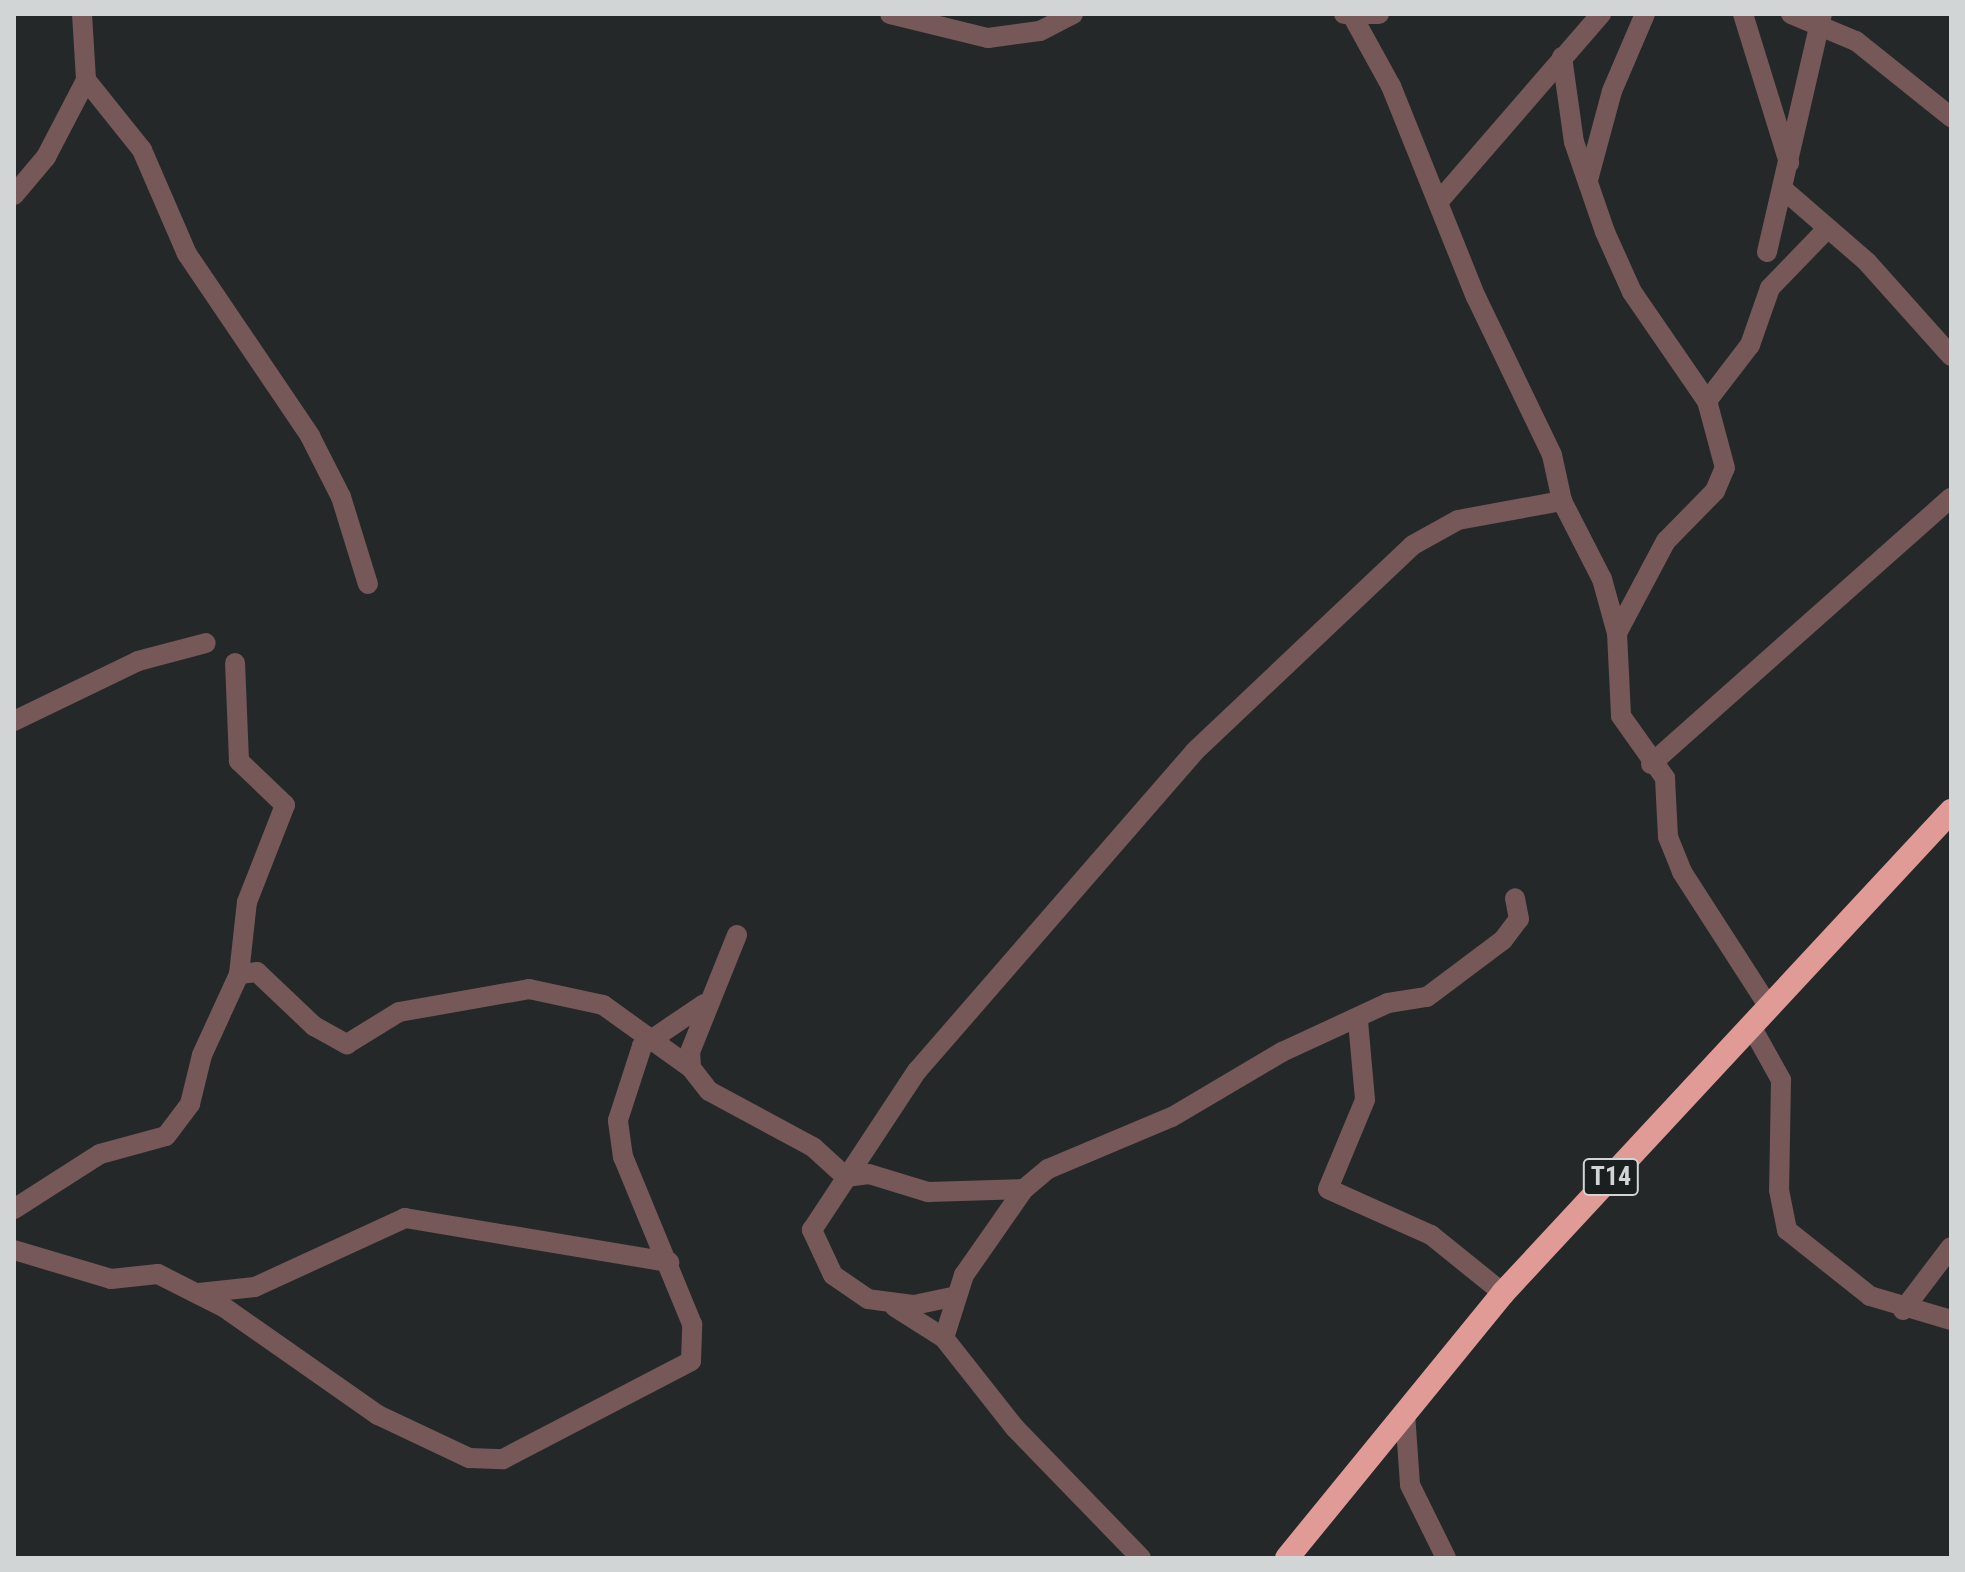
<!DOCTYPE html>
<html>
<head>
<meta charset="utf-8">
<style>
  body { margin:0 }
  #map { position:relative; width:1965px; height:1572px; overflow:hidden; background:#242829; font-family:"Roboto Condensed",sans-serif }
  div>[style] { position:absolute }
  .minor>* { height:20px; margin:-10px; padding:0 10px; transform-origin:10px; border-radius:10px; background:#755857 }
  .highway>* { height:24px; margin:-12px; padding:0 12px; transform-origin:12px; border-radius:12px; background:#e19b97 }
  span { translate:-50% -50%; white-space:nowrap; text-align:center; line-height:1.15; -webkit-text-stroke:8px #1a1f1f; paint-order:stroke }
  .shield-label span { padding:2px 6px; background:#1a1f1f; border:2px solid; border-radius:6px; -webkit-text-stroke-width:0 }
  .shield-label { font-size:26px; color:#d2d5d6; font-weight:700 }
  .frame { position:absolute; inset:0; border:16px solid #d2d5d6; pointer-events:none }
</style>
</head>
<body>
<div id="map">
  <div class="minor">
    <div style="left:82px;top:14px;width:66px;rotate:86.5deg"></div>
    <div style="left:86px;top:80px;width:90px;rotate:51.3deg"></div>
    <div style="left:142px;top:150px;width:113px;rotate:66.6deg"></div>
    <div style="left:187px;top:254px;width:220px;rotate:55.9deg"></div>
    <div style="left:310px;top:436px;width:68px;rotate:63.1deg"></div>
    <div style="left:341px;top:497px;width:91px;rotate:72.8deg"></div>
    <div style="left:890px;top:14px;width:101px;rotate:13.8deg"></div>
    <div style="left:988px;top:38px;width:52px;rotate:-7.7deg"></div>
    <div style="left:1040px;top:31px;width:37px;rotate:-27deg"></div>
    <div style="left:1344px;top:14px;width:35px"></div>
    <div style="left:1743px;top:14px;width:156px;rotate:72.8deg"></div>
    <div style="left:1791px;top:14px;width:70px;rotate:22.6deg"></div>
    <div style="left:1856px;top:41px;width:122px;rotate:38.7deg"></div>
    <div style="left:1353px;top:17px;width:79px;rotate:61.2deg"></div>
    <div style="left:1391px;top:86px;width:227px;rotate:68.1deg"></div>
    <div style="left:1476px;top:297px;width:175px;rotate:64.3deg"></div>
    <div style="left:1552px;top:455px;width:47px;rotate:77.7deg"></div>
    <div style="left:1562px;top:501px;width:88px;rotate:62.9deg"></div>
    <div style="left:1602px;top:579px;width:56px;rotate:74.5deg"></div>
    <div style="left:1617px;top:633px;width:83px;rotate:87.2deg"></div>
    <div style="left:1621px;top:716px;width:76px;rotate:54.6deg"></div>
    <div style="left:1665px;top:778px;width:59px;rotate:87.1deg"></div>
    <div style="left:1668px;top:837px;width:38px;rotate:68deg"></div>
    <div style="left:1682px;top:872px;width:161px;rotate:57.2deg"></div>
    <div style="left:1562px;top:57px;width:86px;rotate:82deg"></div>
    <div style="left:1574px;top:142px;width:95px;rotate:71deg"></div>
    <div style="left:1605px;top:232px;width:66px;rotate:65.8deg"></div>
    <div style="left:1632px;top:292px;width:132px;rotate:55.5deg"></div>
    <div style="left:1588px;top:180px;width:92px;rotate:-74.9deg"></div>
    <div style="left:1612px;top:91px;width:84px;rotate:-66.8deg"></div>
    <div style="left:1784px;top:190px;width:110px;rotate:40.9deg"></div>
    <div style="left:1867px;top:262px;width:126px;rotate:48.2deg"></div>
    <div style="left:14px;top:195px;width:50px;rotate:-49.9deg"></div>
    <div style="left:46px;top:157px;width:87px;rotate:-62.5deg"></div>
    <div style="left:1440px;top:200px;width:246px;rotate:-49.1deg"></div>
    <div style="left:1767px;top:252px;width:244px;rotate:-77deg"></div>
    <div style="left:1617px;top:633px;width:104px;rotate:-62deg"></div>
    <div style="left:1666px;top:541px;width:70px;rotate:-45.6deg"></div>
    <div style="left:1715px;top:491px;width:25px;rotate:-67deg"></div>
    <div style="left:1725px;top:468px;width:69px;rotate:-105deg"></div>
    <div style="left:1707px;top:401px;width:71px;rotate:-52.5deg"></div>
    <div style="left:1750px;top:345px;width:60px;rotate:-70.7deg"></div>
    <div style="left:1770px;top:288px;width:83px;rotate:-46deg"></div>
    <div style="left:14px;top:721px;width:138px;rotate:-25.8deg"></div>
    <div style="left:138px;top:661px;width:70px;rotate:-14.8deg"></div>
    <div style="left:1651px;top:764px;width:401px;rotate:-41.6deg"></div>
    <div style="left:737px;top:935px;width:126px;rotate:111.9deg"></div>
    <div style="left:690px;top:1052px;width:16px;rotate:86deg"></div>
    <div style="left:691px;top:1068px;width:29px;rotate:52deg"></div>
    <div style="left:709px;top:1091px;width:118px;rotate:28.3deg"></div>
    <div style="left:813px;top:1147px;width:45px;rotate:42.3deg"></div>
    <div style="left:846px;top:1177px;width:23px;rotate:-7deg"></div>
    <div style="left:869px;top:1174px;width:62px;rotate:17deg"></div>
    <div style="left:928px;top:1192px;width:96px;rotate:-1.8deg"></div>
    <div style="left:239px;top:974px;width:18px;rotate:-6deg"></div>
    <div style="left:257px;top:972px;width:79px;rotate:43.5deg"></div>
    <div style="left:314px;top:1026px;width:38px;rotate:29deg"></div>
    <div style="left:347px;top:1044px;width:61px;rotate:-31.6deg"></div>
    <div style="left:399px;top:1012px;width:132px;rotate:-10deg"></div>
    <div style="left:529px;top:989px;width:76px;rotate:12.2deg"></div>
    <div style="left:603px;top:1005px;width:108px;rotate:35.6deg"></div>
    <div style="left:1358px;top:1021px;width:79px;rotate:84.9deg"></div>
    <div style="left:1365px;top:1100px;width:96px;rotate:112.6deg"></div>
    <div style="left:1328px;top:1189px;width:113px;rotate:24.1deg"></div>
    <div style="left:1431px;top:1235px;width:92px;rotate:38.9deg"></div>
    <div style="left:1751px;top:1026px;width:62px;rotate:60.9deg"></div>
    <div style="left:1781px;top:1080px;width:110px;rotate:91deg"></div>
    <div style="left:1779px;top:1190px;width:41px;rotate:78.7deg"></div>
    <div style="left:1787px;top:1230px;width:106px;rotate:38.5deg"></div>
    <div style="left:1870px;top:1296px;width:84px;rotate:16.5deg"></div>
    <div style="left:14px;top:1209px;width:102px;rotate:-32.6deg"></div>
    <div style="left:100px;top:1154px;width:68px;rotate:-15.3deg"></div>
    <div style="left:166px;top:1136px;width:40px;rotate:-53deg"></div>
    <div style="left:190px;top:1104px;width:50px;rotate:-76.2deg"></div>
    <div style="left:202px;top:1055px;width:89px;rotate:-65.4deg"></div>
    <div style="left:239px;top:974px;width:72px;rotate:-83.7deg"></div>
    <div style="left:247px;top:902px;width:104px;rotate:-68.6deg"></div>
    <div style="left:285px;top:805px;width:64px;rotate:-136.3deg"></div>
    <div style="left:239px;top:761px;width:98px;rotate:-92.3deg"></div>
    <div style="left:14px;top:1250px;width:101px;rotate:16.6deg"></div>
    <div style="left:111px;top:1279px;width:47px;rotate:-6.1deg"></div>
    <div style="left:158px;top:1274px;width:75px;rotate:26.9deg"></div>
    <div style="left:225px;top:1308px;width:187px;rotate:35deg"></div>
    <div style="left:378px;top:1415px;width:101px;rotate:25.3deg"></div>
    <div style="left:469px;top:1458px;width:34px;rotate:2deg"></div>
    <div style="left:503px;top:1459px;width:212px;rotate:-27.5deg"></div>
    <div style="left:691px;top:1361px;width:37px;rotate:-88deg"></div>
    <div style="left:692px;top:1324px;width:181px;rotate:-112.4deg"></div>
    <div style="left:623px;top:1157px;width:37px;rotate:-98deg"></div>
    <div style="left:618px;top:1120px;width:78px;rotate:-72deg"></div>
    <div style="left:642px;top:1046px;width:75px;rotate:-34.1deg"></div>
    <div style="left:199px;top:1293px;width:56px;rotate:-6.1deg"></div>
    <div style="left:255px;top:1287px;width:165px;rotate:-24.7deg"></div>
    <div style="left:405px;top:1218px;width:268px;rotate:9.5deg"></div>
    <div style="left:952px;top:1297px;width:40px;rotate:168deg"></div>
    <div style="left:913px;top:1305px;width:45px;rotate:-172.4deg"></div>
    <div style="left:868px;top:1299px;width:42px;rotate:-145.6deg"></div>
    <div style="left:833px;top:1275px;width:50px;rotate:-115deg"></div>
    <div style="left:812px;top:1230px;width:191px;rotate:-56.6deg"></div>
    <div style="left:917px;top:1071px;width:422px;rotate:-49deg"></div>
    <div style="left:1194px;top:752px;width:301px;rotate:-43.4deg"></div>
    <div style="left:1413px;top:545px;width:51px;rotate:-29.1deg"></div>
    <div style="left:1458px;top:520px;width:106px;rotate:-10.4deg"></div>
    <div style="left:895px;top:1307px;width:58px;rotate:32.3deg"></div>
    <div style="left:1903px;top:1310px;width:79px;rotate:-52.7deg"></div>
    <div style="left:1405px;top:1413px;width:72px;rotate:86deg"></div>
    <div style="left:1410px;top:1485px;width:81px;rotate:63.7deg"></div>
    <div style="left:1141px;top:1558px;width:181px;rotate:-134.1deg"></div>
    <div style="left:1015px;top:1428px;width:115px;rotate:-128.3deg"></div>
    <div style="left:944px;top:1338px;width:66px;rotate:-72.4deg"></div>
    <div style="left:964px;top:1275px;width:105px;rotate:-55.1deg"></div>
    <div style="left:1024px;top:1189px;width:31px;rotate:-40deg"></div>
    <div style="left:1048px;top:1169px;width:134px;rotate:-22.8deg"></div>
    <div style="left:1172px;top:1117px;width:128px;rotate:-30.6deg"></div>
    <div style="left:1282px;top:1052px;width:117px;rotate:-24.8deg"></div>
    <div style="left:1388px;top:1003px;width:39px;rotate:-9deg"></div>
    <div style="left:1427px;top:997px;width:95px;rotate:-36.9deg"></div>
    <div style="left:1503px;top:940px;width:26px;rotate:-53deg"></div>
    <div style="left:1519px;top:919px;width:21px;rotate:-101deg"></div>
  </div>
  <div class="highway">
    <div style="left:1287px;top:1558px;width:342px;rotate:-50.8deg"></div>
    <div style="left:1503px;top:1293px;width:658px;rotate:-47.09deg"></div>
  </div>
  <div class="shield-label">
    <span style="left:1611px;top:1177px">T14</span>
  </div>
  <div class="frame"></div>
</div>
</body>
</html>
